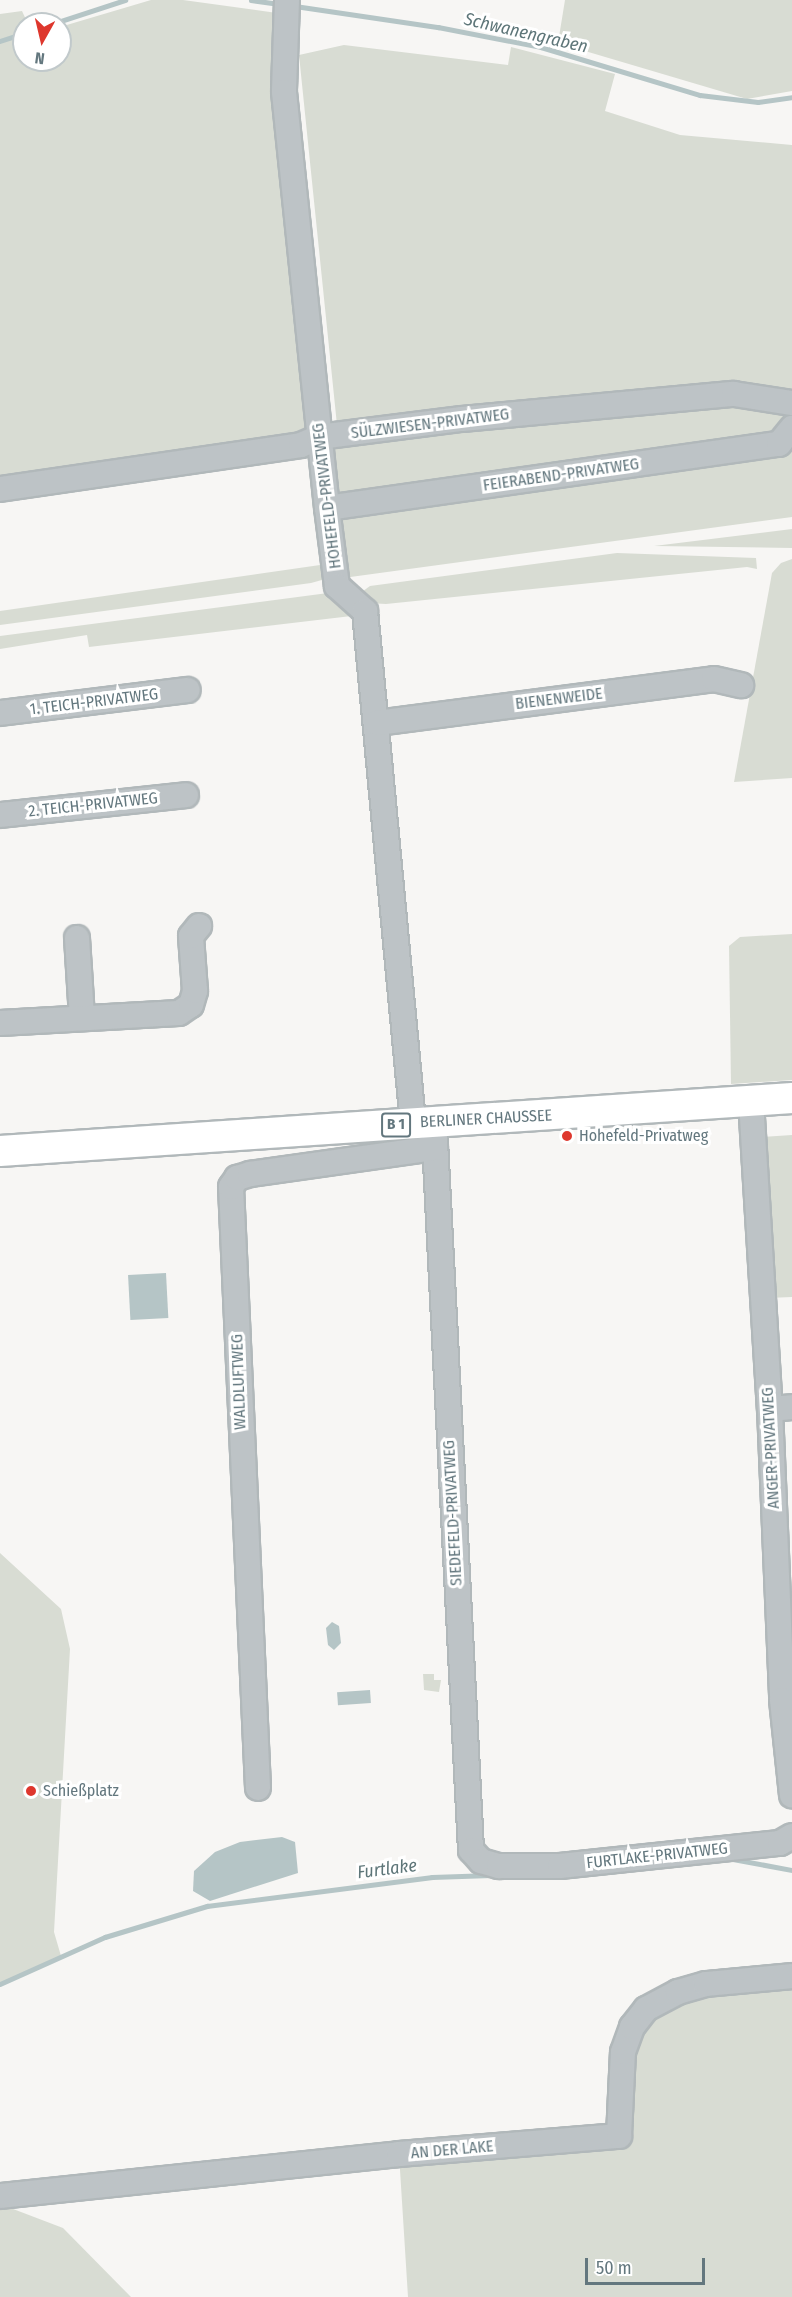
<!DOCTYPE html>
<html>
<head>
<meta charset="utf-8">
<style>
  body { margin:0 }
  #map { position:relative; width:792px; height:2297px; overflow:hidden; background:#f7f6f4; font-family:"Fira Sans Condensed",sans-serif }
  div>[style] { position:absolute }
  .green>* { inset:0; background:#d8dcd3 }
  .water>* { inset:0; background:#b5c5c6; transform-origin:0 0 }
  .stream>* { height:4.5px; margin:-2.25px; padding:0 2.25px; transform-origin:2.25px; border-radius:2.25px; background:#b5c5c6 }
  .roads { filter:drop-shadow(2px 0 #b1b8ba) drop-shadow(-2px 0 #b1b8ba) drop-shadow(0 2px #b1b8ba) drop-shadow(0 -2px #b1b8ba) }
  .minor>* { height:24px; margin:-12px; padding:0 12px; transform-origin:12px; border-radius:12px; background:#bdc3c6 }
  .major>* { height:30px; margin:-15px; padding:0 15px; transform-origin:15px; border-radius:15px; background:#fff }
  .dots>* { width:16px; height:16px; translate:-50% -50%; box-sizing:border-box; border:3px solid #fff; border-radius:50% }
  span { translate:-50% -50%; white-space:nowrap; text-align:center; line-height:1.15; -webkit-text-stroke:6px #fff; paint-order:stroke }
  .shield-label span { padding:2px 4px; background:#fff; border:2px solid; border-radius:4px; -webkit-text-stroke-width:0 }
  .shield-label { font-size:15px; color:#63777e; font-weight:700 }
  .street-label { font-size:16px; color:#63777e }
  .poi-label { font-size:16px; color:#63777e }
  .left { translate:0 -50%; text-align:left }
  .water-label { font-size:18px; color:#5e7679; font-style:italic }
  .north { position:absolute; left:12px; top:12px; width:60px; height:60px; box-sizing:border-box; background:#fff; border:2px solid #c1c9cb; border-radius:50%; rotate:188deg; font-size:16px; font-weight:700; line-height:24px; text-align:center; color:#63777e }
  .north::after { content:''; display:block; margin:auto; width:21px; height:27px; background:#de372d; clip-path:polygon(50% 0,100% 100%,50% 72%,0 100%) }
  .scale { position:absolute; left:585px; top:2258px; width:120px; height:27px; box-sizing:border-box; border:3px solid #63777e; border-top:0; padding-left:8px; font-size:18px; line-height:21px; white-space:nowrap; color:#63777e; -webkit-text-stroke:4px #fff; paint-order:stroke }
</style>
</head>
<body>
<div id="map">
  <div class="green">
    <div style="clip-path:polygon(151px 0,183px 0,277px 13px,312px 430px,306px 436px,0 483px,0 14px,22px 11px,28px 24px,24px 24px,24px 60px,60px 60px,60px 27px)"></div>
    <div style="clip-path:polygon(565px 0,792px 0,792px 91px,747px 99px,558px 43px)"></div>
    <div style="clip-path:polygon(344px 45px,508px 65px,511px 47px,615px 74px,605px 111px,680px 135px,792px 145px,792px 517px,343px 578px,330px 450px,337px 425px,299px 55px)"></div>
    <div style="clip-path:polygon(792px 529px,792px 548px,654px 546px)"></div>
    <div style="clip-path:polygon(617px 553px,756px 558px,757px 569px,747px 567px,386px 604px,368px 603px,359px 594px,370px 586px)"></div>
    <div style="clip-path:polygon(792px 559px,792px 778px,734px 782px,772px 573px,781px 563px)"></div>
    <div style="clip-path:polygon(327px 564px,329px 578px,311px 583px,0 625px,0 611px)"></div>
    <div style="clip-path:polygon(328px 593px,360px 615px,89px 647px,87px 635px,0 649px,0 636px)"></div>
    <div style="clip-path:polygon(792px 934px,792px 1080px,731px 1084px,729px 946px,740px 937px)"></div>
    <div style="clip-path:polygon(792px 1135px,792px 1297px,768px 1298px,762px 1137px)"></div>
    <div style="clip-path:polygon(0 1553px,61px 1609px,70px 1649px,54px 1932px,61px 1956px,0 1984px)"></div>
    <div style="clip-path:polygon(423px 1674px,434px 1674px,434px 1680px,441px 1680px,439px 1692px,424px 1690px)"></div>
    <div style="clip-path:polygon(792px 1982px,792px 2297px,408px 2297px,399px 2154px,626px 2136px,626px 2072px,638px 2030px,674px 2000px)"></div>
    <div style="clip-path:polygon(0 2204px,63px 2228px,131px 2297px,0 2297px)"></div>
  </div>
  <div class="water">
    <div style="left:166px;top:1273px;width:45px;height:38px;rotate:87deg"></div>
    <div style="clip-path:polygon(332px 1622px,339px 1626px,341px 1643px,334px 1650px,328px 1645px,326px 1628px)"></div>
    <div style="left:370px;top:1690px;width:13px;height:33px;rotate:86deg"></div>
    <div style="clip-path:polygon(282px 1837px,295px 1842px,298px 1873px,210px 1901px,193px 1891px,194px 1871px,215px 1852px,240px 1842px)"></div>
  </div>
  <div class="stream">
    <div style="left:251px;top:0;width:30px;rotate:8deg"></div>
    <div style="left:295px;top:6px;width:145px;rotate:8.4deg"></div>
    <div style="left:438px;top:27px;width:105px;rotate:11deg"></div>
    <div style="left:541px;top:47px;width:166px;rotate:16.8deg"></div>
    <div style="left:700px;top:95px;width:58px;rotate:6.9deg"></div>
    <div style="left:758px;top:102px;width:34px;rotate:-8deg"></div>
    <div style="left:52px;top:24px;width:77px;rotate:-18.2deg"></div>
    <div style="left:0;top:41px;width:25px;rotate:-18deg"></div>
    <div style="left:733px;top:1859px;width:60px;rotate:10.6deg"></div>
    <div style="left:0;top:1984px;width:115px;rotate:-24.1deg"></div>
    <div style="left:105px;top:1937px;width:107px;rotate:-16.9deg"></div>
    <div style="left:207px;top:1906px;width:227px;rotate:-7.3deg"></div>
    <div style="left:432px;top:1877px;width:59px;rotate:-1.9deg"></div>
  </div>
  <div class="roads">
    <div class="minor">
      <div style="left:287px;top:0;width:92px;rotate:91.9deg"></div>
      <div style="left:284px;top:92px;width:418px;rotate:84.1deg"></div>
      <div style="left:327px;top:508px;width:79px;rotate:82.7deg"></div>
      <div style="left:337px;top:586px;width:38px;rotate:42deg"></div>
      <div style="left:365px;top:611px;width:514px;rotate:84.64deg"></div>
      <div style="left:0;top:489px;width:304px;rotate:-8.3deg"></div>
      <div style="left:301px;top:445px;width:20px;rotate:-24deg"></div>
      <div style="left:319px;top:437px;width:144px;rotate:-7.2deg"></div>
      <div style="left:462px;top:419px;width:273px;rotate:-5.3deg"></div>
      <div style="left:734px;top:394px;width:59px;rotate:8.8deg"></div>
      <div style="left:327px;top:508px;width:457px;rotate:-8.1deg"></div>
      <div style="left:779px;top:444px;width:21px;rotate:-51deg"></div>
      <div style="left:0;top:713px;width:189px;rotate:-7deg"></div>
      <div style="left:377px;top:723px;width:340px;rotate:-7.4deg"></div>
      <div style="left:714px;top:679px;width:28px;rotate:13deg"></div>
      <div style="left:0;top:815px;width:187px;rotate:-6.1deg"></div>
      <div style="left:77px;top:938px;width:80px;rotate:86.4deg"></div>
      <div style="left:0;top:1023px;width:179px;rotate:-3.2deg"></div>
      <div style="left:179px;top:1013px;width:14px;rotate:-34deg"></div>
      <div style="left:191px;top:1005px;width:15px;rotate:-74deg"></div>
      <div style="left:195px;top:991px;width:55px;rotate:-94.2deg"></div>
      <div style="left:191px;top:936px;width:13px;rotate:-51deg"></div>
      <div style="left:751px;top:1101px;width:309px;rotate:86.5deg"></div>
      <div style="left:770px;top:1409px;width:291px;rotate:87.6deg"></div>
      <div style="left:782px;top:1700px;width:96px;rotate:84deg"></div>
      <div style="left:434px;top:1122px;width:729px;rotate:87.09deg"></div>
      <div style="left:471px;top:1850px;width:15px;rotate:48deg"></div>
      <div style="left:481px;top:1861px;width:19px;rotate:16deg"></div>
      <div style="left:499px;top:1866px;width:61px"></div>
      <div style="left:560px;top:1866px;width:221px;rotate:-6deg"></div>
      <div style="left:780px;top:1843px;width:14px;rotate:-30deg"></div>
      <div style="left:770px;top:1409px;width:22px;rotate:-5deg"></div>
      <div style="left:258px;top:1788px;width:602px;rotate:-92.57deg"></div>
      <div style="left:231px;top:1187px;width:11px;rotate:-56deg"></div>
      <div style="left:237px;top:1178px;width:14px;rotate:-17deg"></div>
      <div style="left:250px;top:1174px;width:187px;rotate:-8deg"></div>
      <div style="left:0;top:2196px;width:401px;rotate:-6deg"></div>
      <div style="left:399px;top:2154px;width:221px;rotate:-4.7deg"></div>
      <div style="left:619px;top:2136px;width:84px;rotate:-87.3deg"></div>
      <div style="left:623px;top:2052px;width:27px;rotate:-70deg"></div>
      <div style="left:632px;top:2027px;width:23px;rotate:-52deg"></div>
      <div style="left:646px;top:2009px;width:36px;rotate:-28deg"></div>
      <div style="left:678px;top:1992px;width:29px;rotate:-16deg"></div>
      <div style="left:706px;top:1984px;width:86px;rotate:-5.3deg"></div>
    </div>
    <div class="major">
      <div style="left:0;top:1151px;width:794px;rotate:-3.83deg"></div>
    </div>
  </div>
  <div class="dots">
    <div style="left:567px;top:1136px;background:#de372d"></div>
    <div style="left:31px;top:1791px;background:#de372d"></div>
  </div>
  <div class="shield-label">
    <span style="left:396px;top:1125px">B 1</span>
  </div>
  <div class="street-label">
    <span style="left:430px;top:424px;rotate:-7deg">SÜLZWIESEN-PRIVATWEG</span>
    <span style="left:561px;top:475px;rotate:-8deg">FEIERABEND-PRIVATWEG</span>
    <span style="left:327px;top:496px;rotate:-97deg">HOHEFELD-PRIVATWEG</span>
    <span style="left:559px;top:699px;rotate:-7deg">BIENENWEIDE</span>
    <span style="left:94px;top:702px;rotate:-7deg">1. TEICH-PRIVATWEG</span>
    <span style="left:93px;top:805px;rotate:-6deg">2. TEICH-PRIVATWEG</span>
    <span style="left:486px;top:1119px;rotate:-3deg">BERLINER CHAUSSEE</span>
    <span style="left:239px;top:1382px;rotate:-92deg">WALDLUFTWEG</span>
    <span style="left:771px;top:1448px;rotate:-93deg">ANGER-PRIVATWEG</span>
    <span style="left:453px;top:1513px;rotate:-93deg">SIEDEFELD-PRIVATWEG</span>
    <span style="left:657px;top:1856px;rotate:-6deg">FURTLAKE-PRIVATWEG</span>
    <span style="left:452px;top:2150px;rotate:-5deg">AN DER LAKE</span>
  </div>
  <div class="poi-label">
    <span class="left" style="left:579px;top:1136px">Hohefeld-Privatweg</span>
    <span class="left" style="left:43px;top:1791px">Schießplatz</span>
  </div>
  <div class="water-label">
    <span style="left:526px;top:33px;rotate:13deg">Schwanengraben</span>
    <span style="left:387px;top:1869px;rotate:-7deg">Furtlake</span>
  </div>
  <div class="north">N</div>
  <div class="scale">50 m</div>
</div>
</body>
</html>
